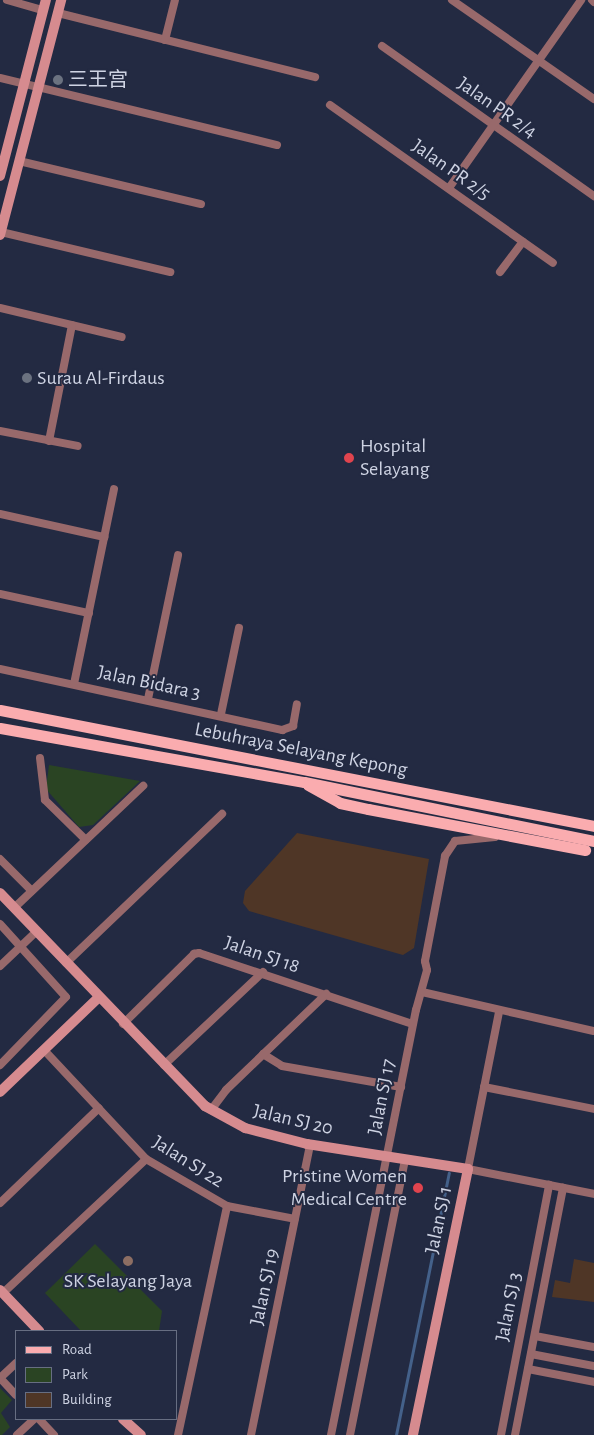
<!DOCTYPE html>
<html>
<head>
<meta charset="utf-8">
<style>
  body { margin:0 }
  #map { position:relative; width:594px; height:1435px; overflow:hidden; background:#232a42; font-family:"Alegreya Sans","Noto Sans SC",sans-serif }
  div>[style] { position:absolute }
  .green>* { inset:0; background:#2a4423 }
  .stream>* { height:2.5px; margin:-1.25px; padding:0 1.25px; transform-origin:1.25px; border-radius:1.25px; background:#44618a }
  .building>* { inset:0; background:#4f3626 }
  .street>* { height:8px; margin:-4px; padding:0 4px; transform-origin:4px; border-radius:4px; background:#98696b }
  .secondary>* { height:10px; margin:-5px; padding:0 5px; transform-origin:5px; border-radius:5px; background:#d68b8f }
  .primary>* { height:11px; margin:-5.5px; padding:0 5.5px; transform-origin:5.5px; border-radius:5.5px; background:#faacaf }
  .primary-bridge>* { height:11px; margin:-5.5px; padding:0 5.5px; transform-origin:5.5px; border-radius:5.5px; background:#faacaf }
  .dots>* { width:14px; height:14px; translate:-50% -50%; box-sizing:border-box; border:2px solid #232a42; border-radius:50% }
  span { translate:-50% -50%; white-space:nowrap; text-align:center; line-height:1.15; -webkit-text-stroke:4px #232a42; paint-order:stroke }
  .poi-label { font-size:20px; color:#ced3e3 }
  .left { translate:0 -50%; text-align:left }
  .right { translate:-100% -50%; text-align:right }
  .street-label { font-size:20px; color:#ced3e3 }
  .legend { position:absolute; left:15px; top:1330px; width:162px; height:90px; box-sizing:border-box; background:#232a42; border:1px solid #676e82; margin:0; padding:6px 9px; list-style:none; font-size:15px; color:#ced3e3 }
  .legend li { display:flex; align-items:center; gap:10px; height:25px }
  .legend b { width:25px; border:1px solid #676e82 }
</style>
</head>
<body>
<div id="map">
  <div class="green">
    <div style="clip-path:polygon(49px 765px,140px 781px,93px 825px,79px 827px,46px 789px)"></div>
    <div style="clip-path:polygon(95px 1244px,162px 1311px,159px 1331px,81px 1331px,45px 1293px)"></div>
    <div style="clip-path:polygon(0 1388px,12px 1400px,1px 1413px,10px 1427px,2px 1435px,0 1435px)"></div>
  </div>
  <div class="stream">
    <div style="left:396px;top:1435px;width:267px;rotate:-78.6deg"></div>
  </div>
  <div class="building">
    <div style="clip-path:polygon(297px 833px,429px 859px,414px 948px,403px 955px,249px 911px,243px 903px,245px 891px)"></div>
    <div style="clip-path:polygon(574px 1259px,594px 1263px,594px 1302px,552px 1297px,555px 1280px,570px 1283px)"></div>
  </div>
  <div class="street">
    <div style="left:7px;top:0;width:37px;rotate:16deg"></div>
    <div style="left:452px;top:0;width:173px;rotate:34.9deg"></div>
    <div style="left:592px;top:0;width:3px;rotate:45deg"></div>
    <div style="left:58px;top:13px;width:265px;rotate:14deg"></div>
    <div style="left:165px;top:40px;width:41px;rotate:-76deg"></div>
    <div style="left:382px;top:46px;width:260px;rotate:35.3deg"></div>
    <div style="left:0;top:78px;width:285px;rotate:13.6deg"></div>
    <div style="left:330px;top:105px;width:273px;rotate:35.3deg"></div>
    <div style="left:19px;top:161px;width:187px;rotate:13.3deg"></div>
    <div style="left:449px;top:188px;width:230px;rotate:-54.9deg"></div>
    <div style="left:1px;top:232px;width:174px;rotate:13.3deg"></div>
    <div style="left:500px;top:272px;width:38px;rotate:-53deg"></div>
    <div style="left:0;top:308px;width:125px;rotate:13.4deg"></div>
    <div style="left:0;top:431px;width:79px;rotate:10.9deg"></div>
    <div style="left:49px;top:441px;width:118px;rotate:-78.8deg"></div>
    <div style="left:0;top:514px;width:107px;rotate:12.5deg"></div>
    <div style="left:0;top:594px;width:91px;rotate:12.1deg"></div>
    <div style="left:0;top:669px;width:289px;rotate:12.2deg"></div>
    <div style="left:282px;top:730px;width:12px;rotate:-20deg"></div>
    <div style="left:293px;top:726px;width:22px;rotate:-80deg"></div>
    <div style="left:74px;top:684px;width:199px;rotate:-78.4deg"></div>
    <div style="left:148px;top:699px;width:147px;rotate:-78.2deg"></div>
    <div style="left:221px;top:714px;width:88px;rotate:-78.2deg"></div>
    <div style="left:40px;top:758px;width:42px;rotate:83.2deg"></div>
    <div style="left:45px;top:800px;width:57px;rotate:44.3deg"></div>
    <div style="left:0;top:859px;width:45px;rotate:45deg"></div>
    <div style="left:14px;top:908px;width:178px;rotate:-43.4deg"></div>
    <div style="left:0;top:924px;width:98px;rotate:47.9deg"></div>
    <div style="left:66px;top:997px;width:95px;rotate:134.1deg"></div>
    <div style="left:66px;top:963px;width:216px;rotate:-43.7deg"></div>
    <div style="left:0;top:966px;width:51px;rotate:-43.4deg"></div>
    <div style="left:422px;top:992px;width:176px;rotate:12.8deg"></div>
    <div style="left:499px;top:1012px;width:160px;rotate:101.2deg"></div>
    <div style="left:468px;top:1169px;width:128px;rotate:11.2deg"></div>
    <div style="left:123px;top:1024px;width:100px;rotate:-44.6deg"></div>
    <div style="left:194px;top:954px;width:5px;rotate:-11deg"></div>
    <div style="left:199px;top:953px;width:225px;rotate:18.4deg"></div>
    <div style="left:44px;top:1050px;width:149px;rotate:46.9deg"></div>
    <div style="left:146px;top:1159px;width:94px;rotate:30.1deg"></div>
    <div style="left:227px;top:1206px;width:69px;rotate:10.8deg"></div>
    <div style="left:263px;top:1054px;width:22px;rotate:32deg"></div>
    <div style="left:282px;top:1066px;width:121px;rotate:10deg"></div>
    <div style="left:164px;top:1065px;width:136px;rotate:-43.2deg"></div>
    <div style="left:484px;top:1087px;width:112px;rotate:11.3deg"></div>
    <div style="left:211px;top:1110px;width:25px;rotate:-53deg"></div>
    <div style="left:226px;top:1090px;width:139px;rotate:-43.8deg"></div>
    <div style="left:0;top:1203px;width:137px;rotate:-43.8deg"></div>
    <div style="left:3px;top:1293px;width:196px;rotate:-43.1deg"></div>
    <div style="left:535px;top:1336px;width:60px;rotate:10.6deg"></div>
    <div style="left:531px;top:1354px;width:64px;rotate:10.8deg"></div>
    <div style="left:528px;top:1369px;width:67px;rotate:11.1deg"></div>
    <div style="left:0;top:1378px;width:23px;rotate:47deg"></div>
    <div style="left:0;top:1378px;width:22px;rotate:-43deg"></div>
    <div style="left:39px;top:1419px;width:22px;rotate:47deg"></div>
    <div style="left:17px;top:1435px;width:23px;rotate:-43deg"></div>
    <div style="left:178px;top:1435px;width:234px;rotate:-77.9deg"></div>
    <div style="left:251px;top:1435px;width:296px;rotate:-78.5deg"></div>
    <div style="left:331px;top:1435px;width:433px;rotate:-78.7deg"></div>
    <div style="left:416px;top:1010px;width:41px;rotate:-74.6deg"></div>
    <div style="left:427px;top:970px;width:9px;rotate:-103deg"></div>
    <div style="left:425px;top:961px;width:107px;rotate:-79.2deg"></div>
    <div style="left:445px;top:856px;width:18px;rotate:-56deg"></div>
    <div style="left:455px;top:841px;width:40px;rotate:-5.7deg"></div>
    <div style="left:350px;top:1435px;width:281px;rotate:-78.7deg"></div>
    <div style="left:501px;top:1435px;width:255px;rotate:-79.1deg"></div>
    <div style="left:515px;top:1435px;width:252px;rotate:-79deg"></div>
  </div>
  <div class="secondary">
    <div style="left:0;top:176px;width:182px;rotate:-75.4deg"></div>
    <div style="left:0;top:235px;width:243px;rotate:-75.4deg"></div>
    <div style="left:0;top:893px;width:296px;rotate:46.1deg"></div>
    <div style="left:205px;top:1106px;width:46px;rotate:28.8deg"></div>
    <div style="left:245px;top:1128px;width:64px;rotate:14.5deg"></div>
    <div style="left:307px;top:1144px;width:163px;rotate:8.8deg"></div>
    <div style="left:468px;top:1169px;width:272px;rotate:101.7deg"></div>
    <div style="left:0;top:1092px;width:136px;rotate:-43.8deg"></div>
    <div style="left:0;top:1290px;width:57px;rotate:46.4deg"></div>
    <div style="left:123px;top:1419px;width:24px;rotate:42deg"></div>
  </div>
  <div class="primary">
    <div style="left:0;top:710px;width:605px;rotate:11.05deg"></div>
    <div style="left:0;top:728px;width:309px;rotate:10.1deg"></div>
    <div style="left:304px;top:782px;width:296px;rotate:11.5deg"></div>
    <div style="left:308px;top:785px;width:37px;rotate:29deg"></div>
    <div style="left:340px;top:803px;width:29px;rotate:12deg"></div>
  </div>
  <div class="primary-bridge">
    <div style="left:368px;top:809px;width:221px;rotate:10.7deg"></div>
  </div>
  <div class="dots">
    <div style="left:58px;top:80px;background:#6b7280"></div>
    <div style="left:27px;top:378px;background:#6b7280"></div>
    <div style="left:349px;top:458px;background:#e0444e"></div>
    <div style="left:418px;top:1188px;background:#e0444e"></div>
    <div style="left:128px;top:1261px;background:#8d6e63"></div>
  </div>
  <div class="poi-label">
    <span class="left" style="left:68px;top:80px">三王宫</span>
    <span class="left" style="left:37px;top:378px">Surau Al-Firdaus</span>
    <span class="left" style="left:360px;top:458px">Hospital<br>Selayang</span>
    <span class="right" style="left:407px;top:1188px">Pristine Women<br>Medical Centre</span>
    <span style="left:128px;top:1281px">SK Selayang Jaya</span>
  </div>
  <div class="street-label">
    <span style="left:497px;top:108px;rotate:35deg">Jalan PR 2/4</span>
    <span style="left:451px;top:170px;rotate:35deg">Jalan PR 2/5</span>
    <span style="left:149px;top:683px;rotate:12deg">Jalan Bidara 3</span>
    <span style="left:301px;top:750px;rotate:11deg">Lebuhraya Selayang Kepong</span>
    <span style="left:262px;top:955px;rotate:19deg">Jalan SJ 18</span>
    <span style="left:382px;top:1097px;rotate:-79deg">Jalan SJ 17</span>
    <span style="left:293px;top:1120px;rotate:13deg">Jalan SJ 20</span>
    <span style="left:188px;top:1162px;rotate:32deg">Jalan SJ 22</span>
    <span style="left:439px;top:1220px;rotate:-78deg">Jalan SJ 1</span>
    <span style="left:265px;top:1287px;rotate:-78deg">Jalan SJ 19</span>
    <span style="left:509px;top:1307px;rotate:-79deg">Jalan SJ 3</span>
  </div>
  <ul class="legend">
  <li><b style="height:6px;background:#faacaf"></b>Road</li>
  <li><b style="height:14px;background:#2a4423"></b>Park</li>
  <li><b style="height:14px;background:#4f3626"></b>Building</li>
  </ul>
</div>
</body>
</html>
